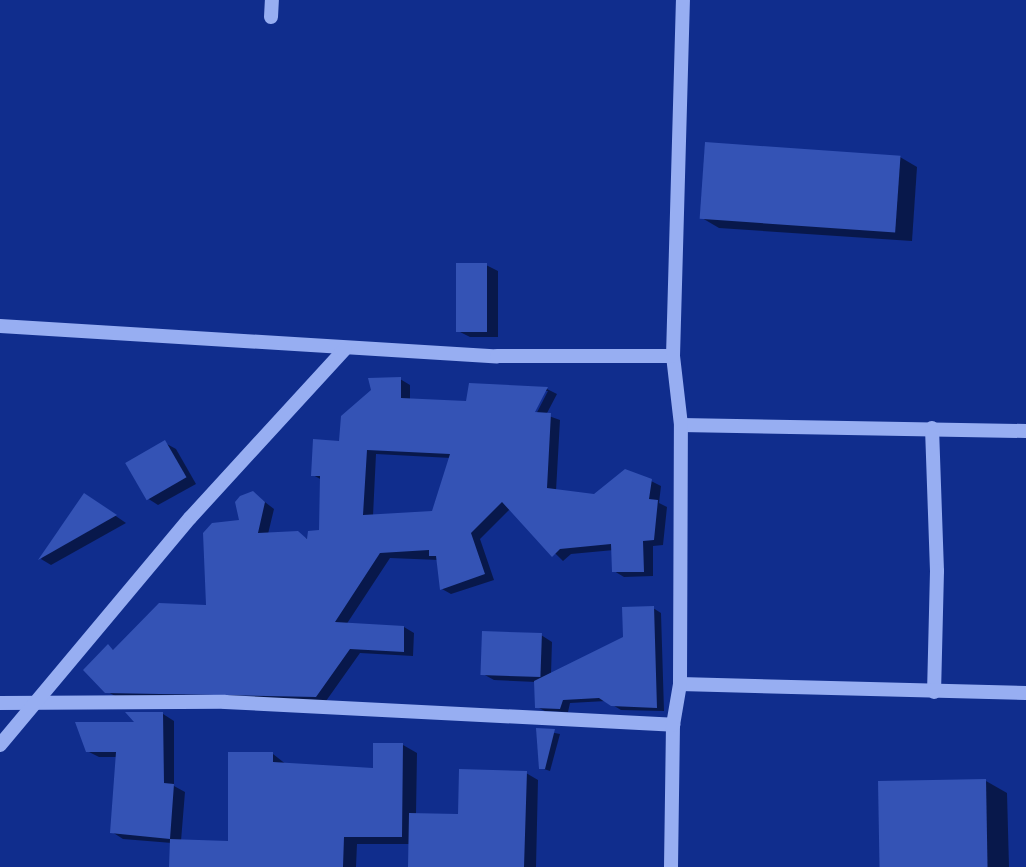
<!DOCTYPE html>
<html>
<head>
<meta charset="utf-8">
<style>
  body { margin:0 }
  #map { position:relative; width:1026px; height:867px; overflow:hidden; background:#102d8d; font-family:"Titillium Web",sans-serif }
  div>[style] { position:absolute }
  .shadow>* { inset:0; background:#0007 }
  .building>* { inset:0; background:#3453b5; transform-origin:0 0 }
  .minor>* { height:14px; margin:-7px; padding:0 7px; transform-origin:7px; border-radius:7px; background:#97aef2 }
  span { translate:-50% -50%; white-space:nowrap; text-align:center; line-height:1.15; -webkit-text-stroke:6px #102d8d; paint-order:stroke }
</style>
</head>
<body>
<div id="map">
  <div class="shadow">
    <div style="clip-path:polygon(900px 157px,917px 167px,912px 241px,719px 228px,702px 218px)"></div>
    <div style="clip-path:polygon(486px 265px,498px 271px,498px 337px,470px 337px,458px 331px)"></div>
    <div style="clip-path:polygon(evenodd,400px 379px,410px 385px,410px 400px,467px 404px,471px 385px,547px 389px,557px 394px,546px 415px,560px 420px,556px 491px,594px 496px,651px 481px,661px 486px,659px 503px,667px 507px,663px 545px,653px 546px,653px 576px,624px 577px,614px 571px,614px 550px,571px 554px,563px 561px,510px 509px,480px 539px,494px 580px,451px 594px,442px 589px,439px 560px,390px 558px,346px 625px,404px 627px,414px 633px,413px 656px,360px 653px,326px 701px,117px 697px,106px 691px,108px 647px,115px 651px,208px 607px,253px 493px,274px 509px,268px 534px,297px 533px,309px 540px,321px 532px,322px 480px,313px 475px,400px 379px,544px 391px,548px 391px,532px 422px,528px 420px,544px 391px,400px 379px,376px 454px,451px 458px,434px 513px,373px 516px,376px 454px)"></div>
    <div style="clip-path:polygon(165px 443px,176px 449px,196px 484px,158px 505px,147px 498px)"></div>
    <div style="clip-path:polygon(85px 495px,126px 523px,51px 565px,41px 559px)"></div>
    <div style="clip-path:polygon(653px 608px,661px 613px,664px 711px,621px 710px,606px 701px,570px 703px,568px 712px,545px 711px,537px 707px,536px 682px,494px 680px,483px 674px,541px 635px,552px 642px,551px 674px,625px 638px)"></div>
    <div style="clip-path:polygon(163px 714px,174px 721px,174px 786px,185px 792px,181px 841px,230px 843px,273px 754px,287px 765px,375px 770px,403px 745px,417px 753px,416px 815px,460px 816px,526px 773px,538px 780px,536px 867px,410px 867px,411px 844px,357px 844px,356px 867px,171px 867px,172px 843px,123px 839px,112px 832px,118px 757px,99px 757px,87px 751px)"></div>
    <div style="clip-path:polygon(539px 730px,560px 734px,550px 771px,541px 768px)"></div>
    <div style="clip-path:polygon(986px 781px,1007px 793px,1009px 867px,882px 867px)"></div>
  </div>
  <div class="building">
    <div style="left:705px;top:142px;width:196px;height:77px;rotate:4deg"></div>
    <div style="left:456px;top:263px;width:31px;height:69px"></div>
    <div style="clip-path:polygon(evenodd,401px 377px,401px 398px,466px 401px,469px 383px,548px 387px,535px 412px,551px 413px,547px 488px,594px 494px,625px 469px,652px 479px,649px 499px,658px 500px,654px 540px,643px 541px,644px 572px,612px 572px,611px 544px,560px 549px,552px 557px,502px 502px,471px 533px,485px 574px,440px 590px,436px 556px,429px 556px,429px 550px,380px 553px,335px 622px,404px 626px,404px 652px,350px 649px,316px 697px,105px 693px,83px 670px,108px 644px,113px 650px,159px 603px,206px 605px,203px 533px,212px 523px,239px 520px,235px 502px,240px 496px,253px 491px,265px 502px,258px 533px,298px 531px,307px 539px,308px 531px,319px 530px,320px 476px,311px 476px,313px 439px,339px 441px,341px 416px,371px 390px,368px 378px,401px 377px,367px 450px,450px 454px,432px 511px,363px 515px,367px 450px)"></div>
    <div style="left:165px;top:440px;width:43px;height:46px;rotate:60deg"></div>
    <div style="clip-path:polygon(84px 493px,117px 515px,38px 560px)"></div>
    <div style="clip-path:polygon(654px 606px,657px 708px,611px 706px,599px 698px,563px 700px,560px 709px,535px 708px,534px 681px,623px 637px,622px 607px)"></div>
    <div style="left:482px;top:631px;width:60px;height:44px;rotate:2deg"></div>
    <div style="clip-path:polygon(125px 712px,163px 712px,164px 783px,174px 784px,170px 839px,110px 833px,116px 752px,86px 752px,75px 722px,134px 722px)"></div>
    <div style="clip-path:polygon(536px 728px,555px 729px,545px 769px,539px 769px)"></div>
    <div style="clip-path:polygon(373px 743px,403px 743px,402px 837px,344px 837px,343px 867px,169px 867px,170px 839px,228px 841px,228px 752px,273px 752px,273px 762px,373px 768px)"></div>
    <div style="clip-path:polygon(459px 769px,527px 771px,524px 867px,408px 867px,409px 813px,458px 814px)"></div>
    <div style="left:986px;top:779px;width:88px;height:108px;rotate:89deg"></div>
  </div>
  <div class="minor">
    <div style="left:271px;top:17px;width:17px;rotate:-87deg"></div>
    <div style="left:0;top:326px;width:498px;rotate:3.5deg"></div>
    <div style="left:497px;top:356px;width:176px"></div>
    <div style="left:681px;top:425px;width:345px;rotate:1deg"></div>
    <div style="left:932px;top:428px;width:143px;rotate:88deg"></div>
    <div style="left:937px;top:571px;width:121px;rotate:91.4deg"></div>
    <div style="left:680px;top:684px;width:346px;rotate:1.5deg"></div>
    <div style="left:0;top:703px;width:225px;rotate:-0.3deg"></div>
    <div style="left:225px;top:702px;width:449px;rotate:2.9deg"></div>
    <div style="left:0;top:745px;width:296px;rotate:-50.1deg"></div>
    <div style="left:190px;top:518px;width:229px;rotate:-47.5deg"></div>
    <div style="left:671px;top:867px;width:142px;rotate:-89.2deg"></div>
    <div style="left:673px;top:725px;width:42px;rotate:-80.3deg"></div>
    <div style="left:680px;top:684px;width:259px;rotate:-89.8deg"></div>
    <div style="left:681px;top:425px;width:69px;rotate:-96.6deg"></div>
    <div style="left:673px;top:356px;width:356px;rotate:-88.4deg"></div>
  </div>
</div>
</body>
</html>
